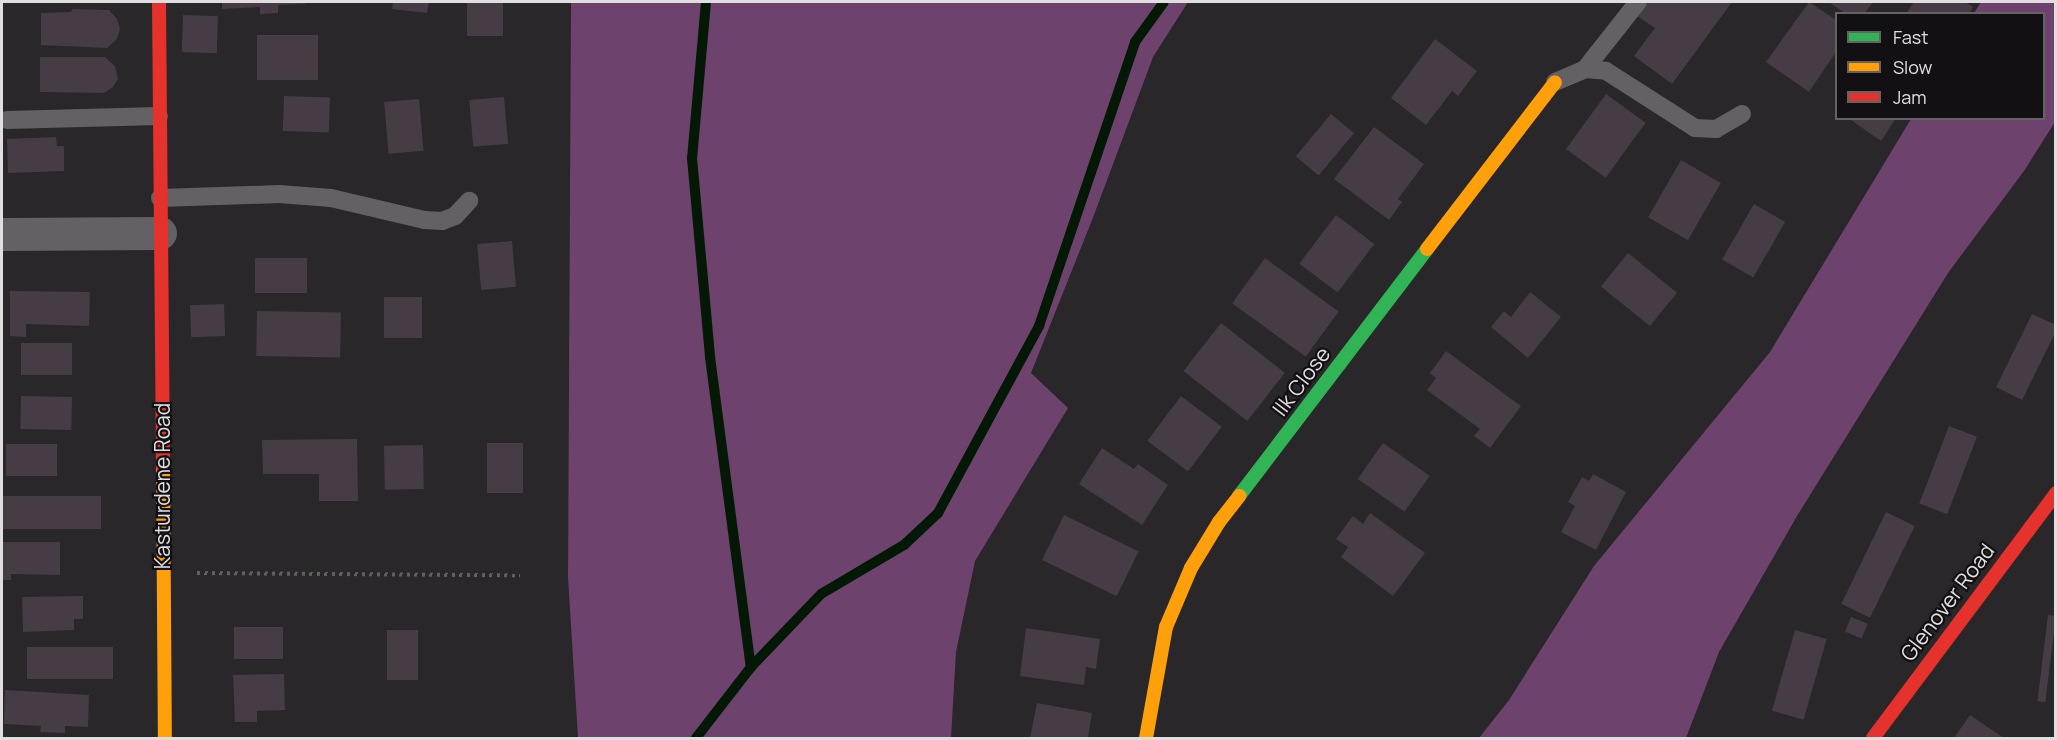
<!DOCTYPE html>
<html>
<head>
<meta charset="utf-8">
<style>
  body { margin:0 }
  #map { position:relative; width:2057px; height:740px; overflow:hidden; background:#292729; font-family:Manrope,sans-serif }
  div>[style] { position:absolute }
  .forest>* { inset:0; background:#6d426c }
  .stream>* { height:10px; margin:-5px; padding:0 5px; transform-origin:5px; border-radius:5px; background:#041806 }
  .building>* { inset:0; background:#453c45; transform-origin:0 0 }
  .path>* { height:4px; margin-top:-2px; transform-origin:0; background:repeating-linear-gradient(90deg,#605f60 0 3px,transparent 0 7.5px) }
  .lane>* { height:18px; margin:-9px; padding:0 9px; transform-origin:9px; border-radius:9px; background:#636163 }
  .street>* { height:33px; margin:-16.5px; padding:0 16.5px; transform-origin:16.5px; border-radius:16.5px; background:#636163 }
  .fast>* { height:14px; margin:-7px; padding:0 7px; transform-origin:7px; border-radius:7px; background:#30b455 }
  .slow>* { height:14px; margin:-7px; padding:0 7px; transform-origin:7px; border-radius:7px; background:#ff9f0a }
  .jam>* { height:14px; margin:-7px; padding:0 7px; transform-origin:7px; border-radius:7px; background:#e5322d }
  span { translate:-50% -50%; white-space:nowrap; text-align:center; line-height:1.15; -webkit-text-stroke:4.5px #121012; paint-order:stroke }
  .street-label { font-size:21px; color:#e1dee1 }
  .frame { position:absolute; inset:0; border:3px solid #e1dee1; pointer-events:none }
  .legend { position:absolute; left:1835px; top:12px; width:210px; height:108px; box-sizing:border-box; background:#121012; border:2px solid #656265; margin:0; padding:8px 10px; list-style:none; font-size:18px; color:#e1dee1 }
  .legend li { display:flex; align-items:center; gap:12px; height:30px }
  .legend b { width:30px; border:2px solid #656265 }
</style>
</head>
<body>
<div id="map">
  <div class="forest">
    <div style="clip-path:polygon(571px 2px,1188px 2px,1153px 57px,1094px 215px,1031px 373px,1068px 408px,975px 561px,956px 652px,951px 738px,578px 738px,568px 577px)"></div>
    <div style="clip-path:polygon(1981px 2px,2055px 2px,2055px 122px,2024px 171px,1948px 273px,1797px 516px,1719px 652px,1686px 738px,1479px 738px,1509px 700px,1594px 566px,1770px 352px,1911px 119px,2044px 118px,2044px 14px,1974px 13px)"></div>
  </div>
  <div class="stream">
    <div style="left:706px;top:2px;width:157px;rotate:95.1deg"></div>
    <div style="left:692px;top:158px;width:200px;rotate:84.8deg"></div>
    <div style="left:710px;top:357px;width:313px;rotate:82.5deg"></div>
    <div style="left:696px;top:738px;width:90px;rotate:-52.2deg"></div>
    <div style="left:751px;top:667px;width:101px;rotate:-46.2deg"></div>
    <div style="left:821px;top:594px;width:96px;rotate:-30.6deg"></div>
    <div style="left:904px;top:545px;width:47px;rotate:-43.3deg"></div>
    <div style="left:938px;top:513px;width:213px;rotate:-61.6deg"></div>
    <div style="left:1039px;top:326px;width:300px;rotate:-71.3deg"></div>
    <div style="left:1135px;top:42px;width:49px;rotate:-54.1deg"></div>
  </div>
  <div class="building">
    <div style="clip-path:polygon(222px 2px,305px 2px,305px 4px,278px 5px,278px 13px,260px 14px,260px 7px,222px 9px)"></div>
    <div style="clip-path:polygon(393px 2px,429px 2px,427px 13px,392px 9px)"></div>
    <div style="left:467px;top:2px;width:36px;height:34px"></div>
    <div style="clip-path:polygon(1646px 2px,1732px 2px,1672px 84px,1634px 56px,1655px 28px,1636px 15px)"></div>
    <div style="clip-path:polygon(1809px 2px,1836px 20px,1836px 52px,1809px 92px,1766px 62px)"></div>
    <div style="clip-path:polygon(1829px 2px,1873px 2px,1864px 14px,1846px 14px)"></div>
    <div style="clip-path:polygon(1914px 2px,1965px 2px,1973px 7px,1969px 14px,1906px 14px)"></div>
    <div style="clip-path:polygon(72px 9px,109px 10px,117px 19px,120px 29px,117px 39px,107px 48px,41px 45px,41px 13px,71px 12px)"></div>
    <div style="left:183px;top:15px;width:35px;height:37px;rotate:2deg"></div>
    <div style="left:318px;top:35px;width:45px;height:61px;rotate:90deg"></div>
    <div style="clip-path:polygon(1435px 39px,1477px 71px,1458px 96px,1452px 91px,1426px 125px,1391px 98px)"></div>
    <div style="clip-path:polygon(40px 57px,105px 57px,115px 66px,118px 79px,113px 87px,104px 93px,40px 92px)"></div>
    <div style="left:1606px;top:94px;width:49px;height:68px;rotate:36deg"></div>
    <div style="left:284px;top:96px;width:46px;height:35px;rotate:2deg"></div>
    <div style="left:504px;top:97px;width:47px;height:35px;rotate:85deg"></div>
    <div style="left:419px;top:99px;width:52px;height:35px;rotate:85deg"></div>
    <div style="left:1331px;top:114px;width:30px;height:55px;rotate:40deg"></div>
    <div style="clip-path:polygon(1848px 118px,1896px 118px,1881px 141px)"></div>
    <div style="clip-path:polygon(1374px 127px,1424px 164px,1398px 199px,1402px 202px,1389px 220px,1334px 179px)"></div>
    <div style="clip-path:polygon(56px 137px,57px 146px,64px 146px,64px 171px,8px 173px,7px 139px)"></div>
    <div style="left:1681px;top:160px;width:46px;height:66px;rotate:30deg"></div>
    <div style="left:1754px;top:204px;width:36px;height:64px;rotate:30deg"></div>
    <div style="left:1336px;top:215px;width:48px;height:61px;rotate:37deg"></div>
    <div style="left:512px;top:241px;width:46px;height:35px;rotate:85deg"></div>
    <div style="left:1628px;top:253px;width:63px;height:43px;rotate:39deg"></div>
    <div style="left:255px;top:258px;width:52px;height:35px"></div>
    <div style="left:1265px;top:258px;width:91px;height:56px;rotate:36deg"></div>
    <div style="clip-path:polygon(10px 291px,90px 292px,89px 326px,26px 324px,26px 337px,10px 336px)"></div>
    <div style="clip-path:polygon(1530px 292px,1561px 317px,1528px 358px,1491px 327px,1504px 311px,1511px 317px)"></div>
    <div style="left:384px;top:297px;width:38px;height:41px"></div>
    <div style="left:224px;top:304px;width:32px;height:34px;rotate:88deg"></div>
    <div style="left:257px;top:311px;width:84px;height:45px;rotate:1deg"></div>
    <div style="clip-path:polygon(2032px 314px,2056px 325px,2056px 331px,2022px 400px,1996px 387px)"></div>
    <div style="left:1221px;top:323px;width:81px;height:61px;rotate:38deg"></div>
    <div style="left:21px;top:343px;width:51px;height:32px"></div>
    <div style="clip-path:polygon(1446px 351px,1521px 406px,1490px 448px,1474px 436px,1480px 429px,1427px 390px,1436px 378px,1430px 373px)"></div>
    <div style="left:21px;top:396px;width:51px;height:33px;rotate:1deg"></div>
    <div style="left:1181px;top:396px;width:51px;height:56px;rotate:37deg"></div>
    <div style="left:1949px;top:426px;width:30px;height:83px;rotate:21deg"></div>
    <div style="clip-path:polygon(357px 439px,358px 501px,319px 501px,319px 474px,263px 474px,262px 440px)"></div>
    <div style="left:523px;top:443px;width:50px;height:36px;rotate:90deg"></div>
    <div style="left:1383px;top:443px;width:57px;height:44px;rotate:35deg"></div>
    <div style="left:6px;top:444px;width:51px;height:32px"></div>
    <div style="left:423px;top:445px;width:44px;height:39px;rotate:89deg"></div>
    <div style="clip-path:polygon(1102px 448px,1134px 469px,1138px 464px,1168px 485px,1142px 525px,1079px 484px)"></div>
    <div style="clip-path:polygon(1593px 474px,1626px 492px,1596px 550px,1561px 532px,1575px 506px,1568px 502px,1582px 477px,1589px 481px)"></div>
    <div style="left:2px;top:496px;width:99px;height:33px"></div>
    <div style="left:1886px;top:512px;width:32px;height:102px;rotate:26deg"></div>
    <div style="clip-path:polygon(1370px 513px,1425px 553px,1393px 596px,1341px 557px,1348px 547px,1336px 539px,1353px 516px,1363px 524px)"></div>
    <div style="left:1064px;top:515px;width:83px;height:50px;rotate:26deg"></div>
    <div style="clip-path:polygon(2px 542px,60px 542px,60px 575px,11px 574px,11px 580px,2px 580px)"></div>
    <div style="clip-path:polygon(83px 596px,83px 619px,74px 619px,74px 630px,23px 632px,22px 597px)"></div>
    <div style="left:2048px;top:615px;width:8px;height:87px;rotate:7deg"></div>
    <div style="left:1851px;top:617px;width:18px;height:16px;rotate:22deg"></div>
    <div style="left:234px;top:627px;width:49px;height:32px"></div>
    <div style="clip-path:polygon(1026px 628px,1100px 639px,1096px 669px,1086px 667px,1084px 685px,1020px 676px)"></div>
    <div style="left:387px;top:630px;width:31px;height:50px"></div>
    <div style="left:1795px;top:630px;width:33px;height:84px;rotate:16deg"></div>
    <div style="left:27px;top:647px;width:86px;height:32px"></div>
    <div style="clip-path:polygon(284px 674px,285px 710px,257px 711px,257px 722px,235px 722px,233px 675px)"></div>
    <div style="clip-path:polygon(5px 690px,89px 695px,88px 727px,65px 726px,65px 733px,40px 732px,41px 726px,4px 724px)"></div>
    <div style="clip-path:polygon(1037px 703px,1092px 713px,1088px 738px,1030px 738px)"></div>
    <div style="clip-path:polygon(1970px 715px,2004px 738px,1954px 738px)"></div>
  </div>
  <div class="path">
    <div style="left:197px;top:573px;width:323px;rotate:0.4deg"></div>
  </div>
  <div class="lane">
    <div style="left:1585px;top:69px;width:85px;rotate:-51.7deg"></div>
    <div style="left:1555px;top:82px;width:33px;rotate:-23deg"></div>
    <div style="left:1585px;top:69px;width:21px;rotate:5deg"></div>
    <div style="left:1606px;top:71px;width:106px;rotate:32.6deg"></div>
    <div style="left:1695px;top:128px;width:21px;rotate:3deg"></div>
    <div style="left:1716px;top:129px;width:30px;rotate:-30deg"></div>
    <div style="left:7px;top:120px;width:152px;rotate:-1.5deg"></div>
    <div style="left:160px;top:198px;width:119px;rotate:-1.9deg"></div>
    <div style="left:279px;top:194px;width:52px;rotate:4.4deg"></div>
    <div style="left:331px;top:198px;width:96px;rotate:13.3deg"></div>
    <div style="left:424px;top:220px;width:18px;rotate:3deg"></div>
    <div style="left:442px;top:221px;width:14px;rotate:-21deg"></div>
    <div style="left:455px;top:216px;width:21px;rotate:-47deg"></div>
  </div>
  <div class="street">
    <div style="left:2px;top:234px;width:158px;rotate:-0.4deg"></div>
  </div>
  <div class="fast">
    <div style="left:1239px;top:496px;width:310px;rotate:-52.7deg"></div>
  </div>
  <div class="slow">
    <div style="left:1427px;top:249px;width:210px;rotate:-52.5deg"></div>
    <div style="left:163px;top:467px;width:271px;rotate:89.6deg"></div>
    <div style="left:1146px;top:738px;width:113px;rotate:-79.8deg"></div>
    <div style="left:1166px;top:627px;width:64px;rotate:-67deg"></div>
    <div style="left:1191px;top:568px;width:54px;rotate:-58.7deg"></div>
    <div style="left:1219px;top:522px;width:33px;rotate:-52deg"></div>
  </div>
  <div class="jam">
    <div style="left:159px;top:2px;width:465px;rotate:89.5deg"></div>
    <div style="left:1873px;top:738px;width:306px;rotate:-53.2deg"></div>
  </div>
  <div class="street-label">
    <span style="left:1301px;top:381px;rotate:-53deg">Ilk Close</span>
    <span style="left:162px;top:486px;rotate:-90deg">Kasturdene Road</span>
    <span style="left:1947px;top:602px;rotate:-53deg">Glenover Road</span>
  </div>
  <div class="frame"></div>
  <ul class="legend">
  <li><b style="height:8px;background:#30b455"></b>Fast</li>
  <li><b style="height:8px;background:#ff9f0a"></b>Slow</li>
  <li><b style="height:8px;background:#e5322d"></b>Jam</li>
  </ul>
</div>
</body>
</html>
